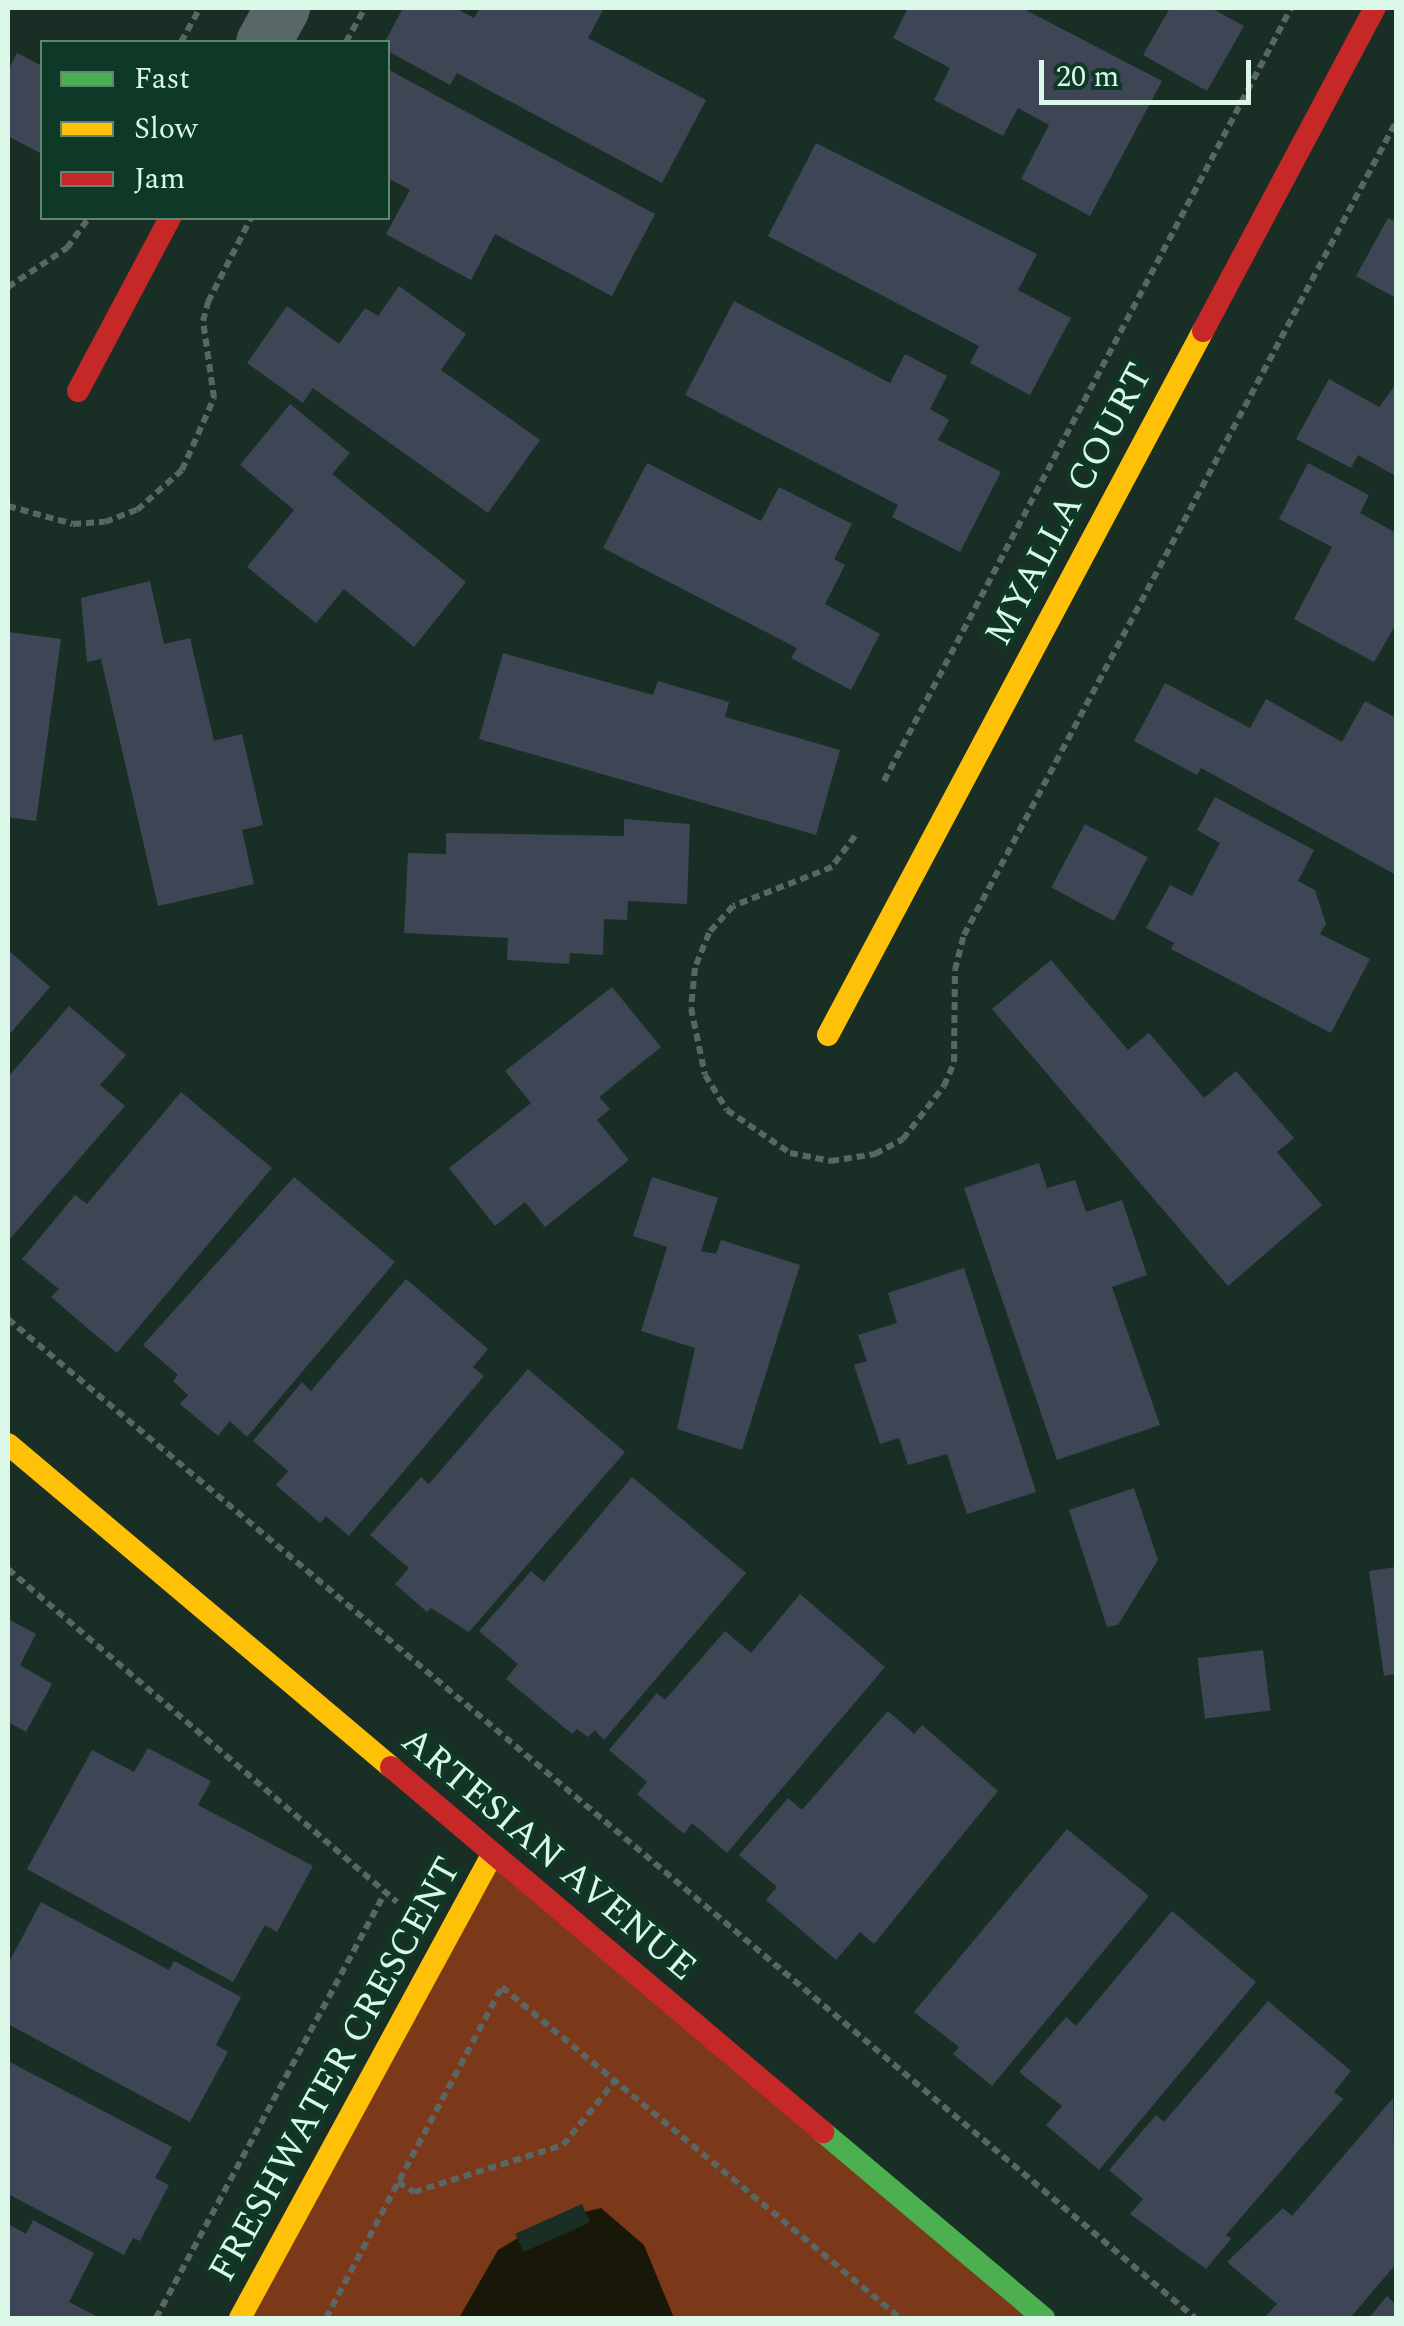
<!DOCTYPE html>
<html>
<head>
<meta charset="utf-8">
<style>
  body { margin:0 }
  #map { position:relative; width:1404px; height:2326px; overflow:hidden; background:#192f26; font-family:Spectral,serif }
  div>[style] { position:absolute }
  .green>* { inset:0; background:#7c3919 }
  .water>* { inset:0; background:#191808 }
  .pier>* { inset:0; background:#192f26; transform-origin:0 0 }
  .building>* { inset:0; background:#3e4656; transform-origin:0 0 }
  .path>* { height:6px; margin-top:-3px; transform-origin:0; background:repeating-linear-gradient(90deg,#5a6664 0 8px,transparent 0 13px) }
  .street>* { height:55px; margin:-27.5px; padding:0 27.5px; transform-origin:27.5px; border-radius:27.5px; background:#5a6767 }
  .fast>* { height:22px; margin:-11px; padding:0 11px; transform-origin:11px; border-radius:11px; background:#4caf50 }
  .slow>* { height:22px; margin:-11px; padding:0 11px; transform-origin:11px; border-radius:11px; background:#ffc107 }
  .jam>* { height:22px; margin:-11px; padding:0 11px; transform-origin:11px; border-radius:11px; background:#c62828 }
  span { translate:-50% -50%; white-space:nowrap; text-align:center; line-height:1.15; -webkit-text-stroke:8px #0f3927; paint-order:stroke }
  .street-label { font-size:38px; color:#dbf7e8 }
  .frame { position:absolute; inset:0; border:10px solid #dbf7e8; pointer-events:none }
  .legend { position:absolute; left:40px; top:40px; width:350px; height:180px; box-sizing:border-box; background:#0f3927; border:2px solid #618574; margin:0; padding:12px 18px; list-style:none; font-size:30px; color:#dbf7e8 }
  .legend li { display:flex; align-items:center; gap:20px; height:50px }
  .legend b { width:50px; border:2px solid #618574 }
  .scale { position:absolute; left:1039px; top:60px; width:212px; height:45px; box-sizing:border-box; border:5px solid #dbf7e8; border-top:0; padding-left:12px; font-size:30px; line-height:35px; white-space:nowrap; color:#dbf7e8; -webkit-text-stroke:8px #0f3927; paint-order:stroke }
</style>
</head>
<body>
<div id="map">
  <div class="green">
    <div style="clip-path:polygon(492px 1855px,1044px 2318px,240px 2318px)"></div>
  </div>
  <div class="water">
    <div style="clip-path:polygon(601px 2208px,644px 2245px,674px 2318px,459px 2318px,498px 2250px,546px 2221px)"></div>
  </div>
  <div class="pier">
    <div style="left:582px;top:2204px;width:20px;height:73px;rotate:66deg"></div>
  </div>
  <div class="building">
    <div style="clip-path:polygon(403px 8px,455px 8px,474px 18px,480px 8px,604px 8px,588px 38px,706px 100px,662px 183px,457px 73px,450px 85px,388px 51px,385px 42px)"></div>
    <div style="clip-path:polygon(908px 8px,1022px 8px,1162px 81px,1090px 216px,1021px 179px,1049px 125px,1018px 108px,1003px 136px,934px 100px,950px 68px,893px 38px)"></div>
    <div style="clip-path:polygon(1170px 8px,1211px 8px,1244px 26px,1207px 91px,1143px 55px)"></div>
    <div style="clip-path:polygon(17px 53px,42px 66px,42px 154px,8px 136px,8px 71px)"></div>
    <div style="clip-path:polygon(389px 70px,655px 214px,612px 296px,495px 234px,471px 280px,386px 234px,410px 190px,388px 178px)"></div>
    <div style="clip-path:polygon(816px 143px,1037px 254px,1018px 290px,1071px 318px,1030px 395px,970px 363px,979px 346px,768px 236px)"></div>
    <div style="clip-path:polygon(1388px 218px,1396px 222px,1396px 298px,1356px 276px)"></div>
    <div style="clip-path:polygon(399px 286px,466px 334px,441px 370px,540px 440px,488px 513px,313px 388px,303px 403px,247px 363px,287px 306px,339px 344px,365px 308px,378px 316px)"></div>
    <div style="clip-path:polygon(734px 301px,890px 383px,905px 354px,947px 376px,930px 409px,949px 420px,938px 440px,1001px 472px,960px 552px,892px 517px,898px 505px,685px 395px)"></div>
    <div style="clip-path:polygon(1329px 379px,1379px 407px,1396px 384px,1396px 476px,1358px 455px,1351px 468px,1296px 439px)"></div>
    <div style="clip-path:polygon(290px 404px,350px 453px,332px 474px,466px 582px,414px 647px,344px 589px,316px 623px,247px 567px,294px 510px,240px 465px)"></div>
    <div style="clip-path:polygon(647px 463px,761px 521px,779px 487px,852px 524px,834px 559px,845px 565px,825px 604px,880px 634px,851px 690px,791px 658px,797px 648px,603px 548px)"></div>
    <div style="clip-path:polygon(1308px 463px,1369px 495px,1360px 513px,1396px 533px,1396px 624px,1374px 662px,1294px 619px,1332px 547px,1279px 519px)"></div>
    <div style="clip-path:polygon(150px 581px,164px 644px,190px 638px,214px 741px,242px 734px,263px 825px,242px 830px,254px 884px,158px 906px,101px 659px,87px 662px,81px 598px)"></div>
    <div style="clip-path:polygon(8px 632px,61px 639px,36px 821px,8px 817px)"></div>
    <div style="clip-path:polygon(503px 653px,653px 695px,658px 681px,729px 702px,725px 717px,840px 750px,816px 835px,479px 739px)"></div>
    <div style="clip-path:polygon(1165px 683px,1250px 728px,1266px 699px,1342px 742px,1365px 701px,1396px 718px,1396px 875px,1201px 768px,1197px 775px,1134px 741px)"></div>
    <div style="clip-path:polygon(1215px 797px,1314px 850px,1298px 881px,1315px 890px,1326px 924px,1320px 934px,1370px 959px,1331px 1033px,1171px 949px,1174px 943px,1146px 928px,1170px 885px,1192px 896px,1220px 843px,1197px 830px)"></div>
    <div style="clip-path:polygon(624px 819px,690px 824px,687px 904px,628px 901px,627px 920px,604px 919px,603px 955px,570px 953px,569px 964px,507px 960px,508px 938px,404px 933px,408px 853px,446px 854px,446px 833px,624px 836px)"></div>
    <div style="left:1085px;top:824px;width:71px;height:72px;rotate:28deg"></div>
    <div style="clip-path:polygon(8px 950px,50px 987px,8px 1036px)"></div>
    <div style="clip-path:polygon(1051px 960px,1128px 1050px,1149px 1033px,1204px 1098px,1236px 1071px,1294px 1138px,1277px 1152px,1322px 1205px,1228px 1286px,992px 1009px)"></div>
    <div style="clip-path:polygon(612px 987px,661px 1047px,599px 1097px,610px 1109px,597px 1120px,629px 1160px,545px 1227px,525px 1202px,495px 1226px,449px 1168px,531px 1103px,505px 1071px)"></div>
    <div style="clip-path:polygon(69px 1006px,126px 1055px,100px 1085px,125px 1106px,8px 1241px,8px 1077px)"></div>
    <div style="clip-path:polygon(181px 1092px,272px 1168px,117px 1353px,51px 1297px,59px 1289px,22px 1259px,75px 1195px,87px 1204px)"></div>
    <div style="clip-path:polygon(1039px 1163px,1047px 1188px,1075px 1180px,1086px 1212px,1122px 1200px,1147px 1275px,1112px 1287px,1160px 1425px,1057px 1460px,964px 1188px)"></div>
    <div style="clip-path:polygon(294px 1177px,395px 1262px,247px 1437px,230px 1421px,218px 1436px,180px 1404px,188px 1395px,173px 1381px,178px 1375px,143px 1345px)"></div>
    <div style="clip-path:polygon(652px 1177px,718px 1198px,701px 1251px,716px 1254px,721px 1240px,800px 1265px,742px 1450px,677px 1429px,695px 1348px,641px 1331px,667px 1247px,633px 1236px)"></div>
    <div style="clip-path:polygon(964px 1268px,1036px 1492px,967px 1514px,947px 1454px,908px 1465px,899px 1438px,880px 1444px,854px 1365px,867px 1361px,858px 1335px,897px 1323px,888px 1293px)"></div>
    <div style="clip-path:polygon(406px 1279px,488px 1349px,473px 1367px,484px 1376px,349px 1536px,326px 1516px,320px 1523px,276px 1485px,288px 1471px,253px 1441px,302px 1382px,311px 1391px)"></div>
    <div style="clip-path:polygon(528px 1369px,625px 1452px,469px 1632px,431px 1608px,427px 1612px,395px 1584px,409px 1568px,370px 1535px,421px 1477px,429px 1484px)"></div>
    <div style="clip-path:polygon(632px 1477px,746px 1573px,604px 1740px,595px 1730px,588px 1737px,577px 1729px,572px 1734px,506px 1679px,518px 1664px,479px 1631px,531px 1571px,544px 1582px)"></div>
    <div style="clip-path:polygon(1134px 1488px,1158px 1560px,1118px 1625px,1107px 1627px,1069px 1510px)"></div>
    <div style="clip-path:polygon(1396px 1567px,1396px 1674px,1384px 1676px,1369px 1571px)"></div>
    <div style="clip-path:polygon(800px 1594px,885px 1667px,727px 1853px,692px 1823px,684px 1834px,637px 1794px,647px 1782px,609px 1750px,657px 1693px,665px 1700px,725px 1631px,751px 1653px)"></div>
    <div style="clip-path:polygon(8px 1619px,36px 1634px,20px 1665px,52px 1684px,26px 1732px,8px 1722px)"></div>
    <div style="left:1263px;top:1650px;width:61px;height:66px;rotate:83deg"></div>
    <div style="clip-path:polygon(888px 1711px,914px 1734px,922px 1725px,998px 1791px,874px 1944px,860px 1932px,836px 1960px,766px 1900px,777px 1887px,739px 1855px,788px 1798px,802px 1810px)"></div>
    <div style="clip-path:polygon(148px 1748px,211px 1781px,198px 1805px,313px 1866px,277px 1932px,265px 1925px,233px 1982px,27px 1869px,92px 1750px,134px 1772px)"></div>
    <div style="clip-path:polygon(1067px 1829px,1149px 1896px,992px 2086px,953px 2054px,959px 2047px,914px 2012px)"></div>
    <div style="clip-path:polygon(41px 1902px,169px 1970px,174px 1961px,241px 1997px,216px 2045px,228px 2052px,190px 2122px,8px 2024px,8px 1964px)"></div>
    <div style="clip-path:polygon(1172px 1911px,1256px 1982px,1099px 2170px,1046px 2125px,1062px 2106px,1019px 2072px,1066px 2017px,1076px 2026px)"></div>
    <div style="clip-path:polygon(1268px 2001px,1351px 2071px,1334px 2092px,1343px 2099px,1226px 2235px,1231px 2239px,1206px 2269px,1130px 2214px,1143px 2199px,1109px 2170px,1156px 2115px,1164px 2122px)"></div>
    <div style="clip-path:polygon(8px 2061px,172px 2147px,155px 2178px,169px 2185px,140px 2241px,133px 2238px,124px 2255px,8px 2194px)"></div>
    <div style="clip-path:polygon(1393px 2098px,1396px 2264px,1350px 2318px,1264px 2318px,1277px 2304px,1227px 2262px,1283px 2208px,1292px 2216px)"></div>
    <div style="clip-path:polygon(33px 2220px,94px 2253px,69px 2302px,100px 2318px,8px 2318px,8px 2224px,26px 2234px)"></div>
    <div style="clip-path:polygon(1387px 2296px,1396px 2305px,1396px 2318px,1369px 2318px)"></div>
  </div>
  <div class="path">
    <div style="left:181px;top:42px;width:39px;rotate:-61deg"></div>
    <div style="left:346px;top:42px;width:39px;rotate:-61deg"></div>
    <div style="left:8px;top:287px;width:71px;rotate:-33.5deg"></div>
    <div style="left:67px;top:248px;width:37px;rotate:-54deg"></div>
    <div style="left:8px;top:506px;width:67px;rotate:15.5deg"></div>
    <div style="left:73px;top:524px;width:32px;rotate:-4deg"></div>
    <div style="left:105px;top:522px;width:34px;rotate:-21deg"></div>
    <div style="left:137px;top:510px;width:60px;rotate:-41.6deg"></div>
    <div style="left:182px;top:470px;width:79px;rotate:-66deg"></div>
    <div style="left:214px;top:398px;width:78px;rotate:-98.1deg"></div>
    <div style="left:203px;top:321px;width:20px;rotate:-75deg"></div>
    <div style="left:208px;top:302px;width:94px;rotate:-62.9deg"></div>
    <div style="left:884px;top:781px;width:874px;rotate:-62.23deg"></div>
    <div style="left:855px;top:836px;width:39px;rotate:127deg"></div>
    <div style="left:832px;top:867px;width:106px;rotate:158.5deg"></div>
    <div style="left:733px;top:906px;width:36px;rotate:132deg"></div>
    <div style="left:709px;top:933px;width:38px;rotate:112deg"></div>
    <div style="left:695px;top:968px;width:40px;rotate:95.7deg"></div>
    <div style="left:691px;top:1008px;width:68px;rotate:78.2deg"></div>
    <div style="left:705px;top:1075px;width:41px;rotate:57.8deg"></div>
    <div style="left:727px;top:1110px;width:76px;rotate:34.3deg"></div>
    <div style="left:790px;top:1153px;width:42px;rotate:11deg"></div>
    <div style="left:831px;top:1161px;width:45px;rotate:-9deg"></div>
    <div style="left:875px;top:1154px;width:32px;rotate:-28deg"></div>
    <div style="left:903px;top:1139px;width:67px;rotate:-52.3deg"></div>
    <div style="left:944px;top:1086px;width:26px;rotate:-67deg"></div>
    <div style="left:954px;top:1062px;width:92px;rotate:-89.4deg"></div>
    <div style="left:955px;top:970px;width:36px;rotate:-76deg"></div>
    <div style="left:964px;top:935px;width:921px;rotate:-62.02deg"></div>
    <div style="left:8px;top:1319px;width:1551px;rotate:40.08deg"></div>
    <div style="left:8px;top:1569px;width:512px;rotate:40.56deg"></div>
    <div style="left:398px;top:2182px;width:19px;rotate:32deg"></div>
    <div style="left:414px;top:2192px;width:156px;rotate:-17.5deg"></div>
    <div style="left:563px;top:2145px;width:82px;rotate:-50.9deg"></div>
    <div style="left:156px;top:2318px;width:483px;rotate:-61.7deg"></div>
    <div style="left:326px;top:2318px;width:375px;rotate:-62deg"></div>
    <div style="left:502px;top:1987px;width:518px;rotate:39.75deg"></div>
  </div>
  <div class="street">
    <div style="left:263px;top:42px;width:39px;rotate:-61deg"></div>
  </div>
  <div class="fast">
    <div style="left:823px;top:2132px;width:289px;rotate:40.1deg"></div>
  </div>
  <div class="slow">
    <div style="left:828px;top:1035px;width:798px;rotate:-61.96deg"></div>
    <div style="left:8px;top:1444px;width:501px;rotate:40.14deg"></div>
    <div style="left:240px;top:2318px;width:527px;rotate:-61.44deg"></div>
  </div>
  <div class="jam">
    <div style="left:1203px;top:331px;width:366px;rotate:-62deg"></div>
    <div style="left:78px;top:391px;width:196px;rotate:-62deg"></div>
    <div style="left:391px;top:1767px;width:566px;rotate:40.19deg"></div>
  </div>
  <div class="street-label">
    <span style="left:1070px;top:505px;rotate:-62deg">MYALLA COURT</span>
    <span style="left:548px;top:1855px;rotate:40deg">ARTESIAN AVENUE</span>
    <span style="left:336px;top:2070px;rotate:-61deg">FRESHWATER CRESCENT</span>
  </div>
  <div class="frame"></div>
  <ul class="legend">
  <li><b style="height:12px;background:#4caf50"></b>Fast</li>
  <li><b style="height:12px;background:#ffc107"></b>Slow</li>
  <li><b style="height:12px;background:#c62828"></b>Jam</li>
  </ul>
  <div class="scale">20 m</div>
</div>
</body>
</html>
